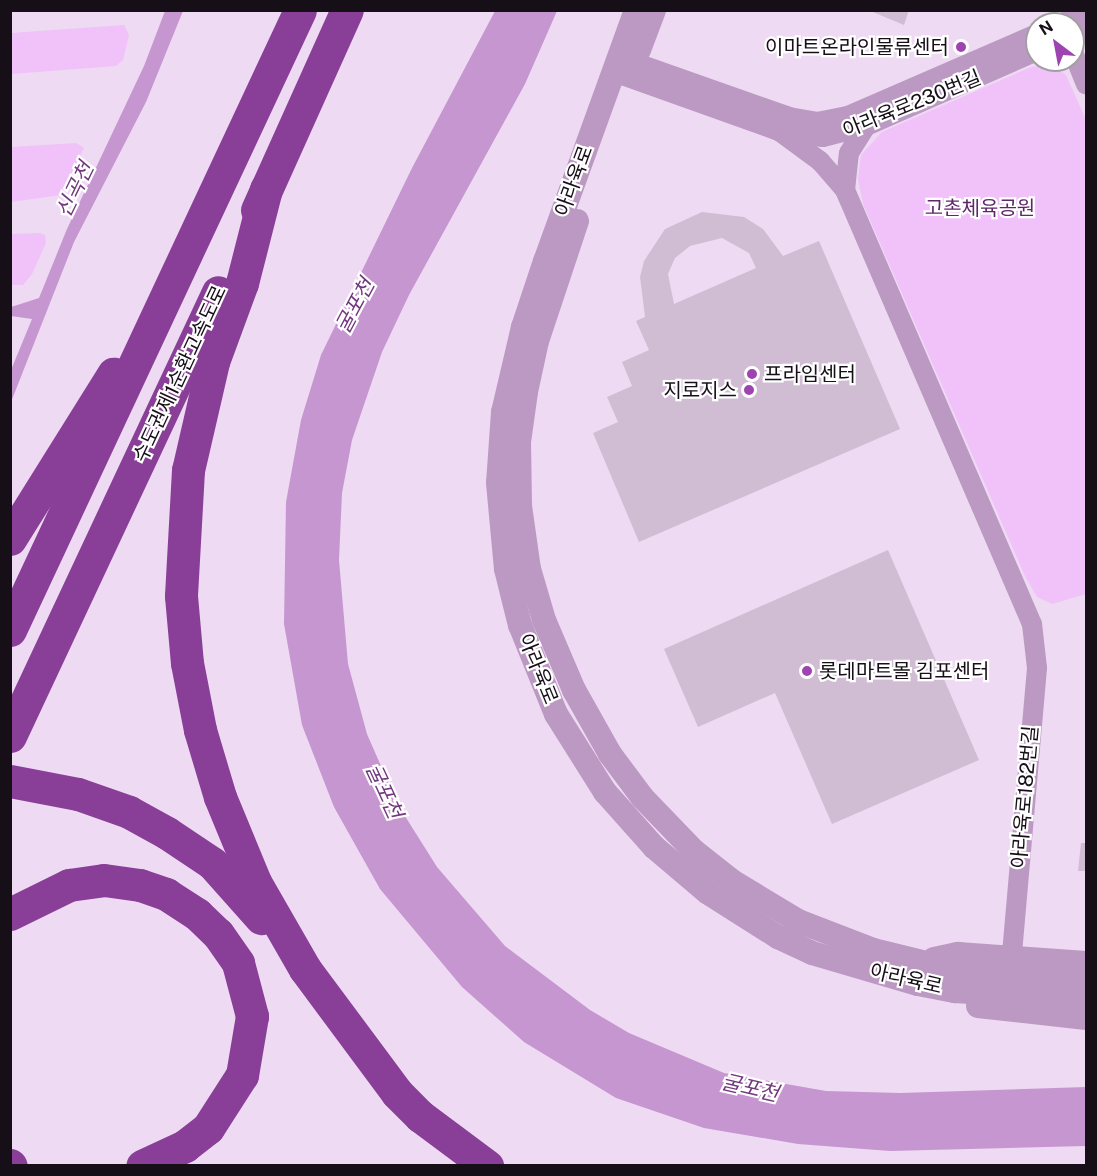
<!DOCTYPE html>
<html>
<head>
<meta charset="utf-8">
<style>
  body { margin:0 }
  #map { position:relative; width:1097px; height:1176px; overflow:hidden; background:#eedaf2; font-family:"Public Sans","Noto Sans KR",sans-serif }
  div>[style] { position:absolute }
  .green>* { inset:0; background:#f0c2f9 }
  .water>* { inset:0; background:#c696d0 }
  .building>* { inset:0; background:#d0bdd4 }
  .minor>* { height:20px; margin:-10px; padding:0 10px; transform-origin:10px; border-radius:10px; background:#bb99c2 }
  .tertiary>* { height:24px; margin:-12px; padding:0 12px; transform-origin:12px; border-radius:12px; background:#bb99c2 }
  .motorway>* { height:33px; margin:-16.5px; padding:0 16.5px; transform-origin:16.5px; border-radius:16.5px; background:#893e98 }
  .dots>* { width:16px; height:16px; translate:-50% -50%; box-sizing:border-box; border:3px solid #fff; border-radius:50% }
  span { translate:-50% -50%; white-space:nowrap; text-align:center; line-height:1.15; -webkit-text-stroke:4.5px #fff; paint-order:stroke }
  .poi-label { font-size:20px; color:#160f17 }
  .right { translate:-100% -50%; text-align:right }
  .left { translate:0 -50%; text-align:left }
  .street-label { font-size:20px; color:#160f17 }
  .park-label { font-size:20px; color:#5f266a }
  .water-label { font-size:21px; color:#72387e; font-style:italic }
  .frame { position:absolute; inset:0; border:12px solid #160f17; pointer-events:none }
  .north { position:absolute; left:1025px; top:12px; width:60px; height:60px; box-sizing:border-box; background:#fff; border:2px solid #a29fa2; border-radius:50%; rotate:328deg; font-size:16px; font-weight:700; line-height:24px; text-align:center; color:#160f17 }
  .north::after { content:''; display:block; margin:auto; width:21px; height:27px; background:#9e44b0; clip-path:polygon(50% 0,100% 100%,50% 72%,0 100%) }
</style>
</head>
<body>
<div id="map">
  <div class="green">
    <div style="clip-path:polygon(124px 25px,129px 35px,123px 60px,116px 66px,11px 74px,11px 33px)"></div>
    <div style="clip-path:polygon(1049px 64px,1066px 75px,1086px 120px,1086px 594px,1052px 604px,1037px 597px,1025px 576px,863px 204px,858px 179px,861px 155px,882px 132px,1031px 67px)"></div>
    <div style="clip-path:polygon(76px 143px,84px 148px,61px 195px,11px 202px,11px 147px)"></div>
    <div style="clip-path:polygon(40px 233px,45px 235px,46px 243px,32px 274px,23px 285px,11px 285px,11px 234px)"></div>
  </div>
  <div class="water">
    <div style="clip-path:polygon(165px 11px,183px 11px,146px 102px,74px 242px,11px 402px,11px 370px,32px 319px,11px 316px,11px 307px,39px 298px,67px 229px,144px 66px)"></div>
    <div style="clip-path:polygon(495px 11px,557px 11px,525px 84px,409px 295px,382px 352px,352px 440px,342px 493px,339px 560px,348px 664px,367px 734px,398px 805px,437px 867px,505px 946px,590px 1010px,629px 1033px,724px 1073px,826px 1091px,900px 1093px,1086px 1087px,1086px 1146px,890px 1151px,798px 1144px,704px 1128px,616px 1098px,524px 1042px,462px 987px,380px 889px,334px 807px,302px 725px,284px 624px,286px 502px,301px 420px,321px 355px,412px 168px)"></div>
  </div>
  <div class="building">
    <div style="clip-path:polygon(868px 10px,909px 10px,904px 25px)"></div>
    <div style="clip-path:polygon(evenodd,702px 212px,744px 217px,763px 229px,783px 256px,819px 241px,900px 429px,639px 542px,593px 433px,618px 422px,607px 397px,632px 386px,622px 362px,649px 350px,636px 321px,645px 317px,640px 277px,644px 261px,665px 229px,702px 212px,722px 238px,749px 253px,756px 268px,674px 304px,668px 274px,675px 258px,690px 246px,722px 238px)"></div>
    <div style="clip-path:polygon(888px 550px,979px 760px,832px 824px,775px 693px,698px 727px,664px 649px)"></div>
    <div style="clip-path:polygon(1081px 843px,1086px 843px,1086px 871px,1078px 871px)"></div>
  </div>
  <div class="minor">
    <div style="left:1060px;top:24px;width:28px;rotate:-23deg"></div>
    <div style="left:1073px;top:35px;width:14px;rotate:-25deg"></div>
    <div style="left:1073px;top:52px;width:35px;rotate:68deg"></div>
    <div style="left:619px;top:57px;width:180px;rotate:19.4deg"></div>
    <div style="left:789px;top:117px;width:28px;rotate:10deg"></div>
    <div style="left:817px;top:122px;width:32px;rotate:-11deg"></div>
    <div style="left:848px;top:116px;width:206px;rotate:-23.5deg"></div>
    <div style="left:614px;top:72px;width:175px;rotate:19.7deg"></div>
    <div style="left:779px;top:131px;width:44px;rotate:7.8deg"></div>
    <div style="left:823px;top:137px;width:44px;rotate:-14.3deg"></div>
    <div style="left:866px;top:126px;width:187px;rotate:-23.7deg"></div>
    <div style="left:779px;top:131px;width:51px;rotate:36.2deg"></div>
    <div style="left:820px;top:161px;width:38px;rotate:49deg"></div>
    <div style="left:845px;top:190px;width:473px;rotate:66.7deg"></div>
    <div style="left:1032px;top:624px;width:44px;rotate:83.5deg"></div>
    <div style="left:1037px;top:668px;width:289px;rotate:95deg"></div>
    <div style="left:845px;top:190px;width:37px;rotate:-84deg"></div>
    <div style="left:849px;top:153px;width:32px;rotate:-58deg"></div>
  </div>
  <div class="tertiary">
    <div style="left:636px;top:10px;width:267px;rotate:109.9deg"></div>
    <div style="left:545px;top:261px;width:70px;rotate:108.4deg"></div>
    <div style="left:523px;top:327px;width:87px;rotate:103.2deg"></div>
    <div style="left:503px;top:412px;width:71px;rotate:94deg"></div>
    <div style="left:498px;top:483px;width:86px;rotate:84.7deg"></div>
    <div style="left:506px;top:569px;width:58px;rotate:76deg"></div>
    <div style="left:520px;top:625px;width:96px;rotate:68deg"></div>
    <div style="left:556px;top:714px;width:92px;rotate:57.9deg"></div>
    <div style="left:605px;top:792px;width:74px;rotate:48.3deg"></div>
    <div style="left:654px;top:847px;width:70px;rotate:40.3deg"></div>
    <div style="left:707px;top:892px;width:84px;rotate:32.4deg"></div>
    <div style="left:778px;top:937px;width:38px;rotate:25deg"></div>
    <div style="left:812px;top:953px;width:110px;rotate:16.3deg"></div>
    <div style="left:918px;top:984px;width:38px;rotate:11deg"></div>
    <div style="left:955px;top:991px;width:131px;rotate:3.9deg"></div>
    <div style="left:639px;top:50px;width:43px;rotate:-69.4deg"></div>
    <div style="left:577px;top:221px;width:126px;rotate:108.4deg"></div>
    <div style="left:537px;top:341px;width:52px;rotate:102.2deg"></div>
    <div style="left:526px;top:392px;width:50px;rotate:98deg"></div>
    <div style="left:519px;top:442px;width:64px;rotate:89.1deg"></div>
    <div style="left:520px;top:506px;width:64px;rotate:81.9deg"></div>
    <div style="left:529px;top:569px;width:53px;rotate:73.6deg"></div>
    <div style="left:544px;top:620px;width:76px;rotate:66.8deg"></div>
    <div style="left:574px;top:690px;width:73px;rotate:60.6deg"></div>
    <div style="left:610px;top:754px;width:54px;rotate:53.3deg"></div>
    <div style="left:642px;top:797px;width:75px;rotate:46.1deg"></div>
    <div style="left:694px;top:851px;width:48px;rotate:38.3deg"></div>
    <div style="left:732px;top:881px;width:77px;rotate:31.2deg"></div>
    <div style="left:798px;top:921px;width:80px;rotate:21.1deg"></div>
    <div style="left:873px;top:950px;width:80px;rotate:13.7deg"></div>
    <div style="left:951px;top:969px;width:135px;rotate:4.2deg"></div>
    <div style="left:934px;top:959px;width:25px;rotate:-12deg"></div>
    <div style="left:958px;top:954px;width:128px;rotate:4deg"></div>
    <div style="left:978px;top:1006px;width:109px;rotate:6.3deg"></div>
  </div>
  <div class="motorway">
    <div style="left:266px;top:189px;width:97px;rotate:104.3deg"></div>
    <div style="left:242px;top:283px;width:84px;rotate:110.2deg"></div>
    <div style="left:213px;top:362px;width:111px;rotate:103deg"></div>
    <div style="left:188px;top:470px;width:126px;rotate:93.2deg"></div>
    <div style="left:181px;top:596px;width:67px;rotate:84.9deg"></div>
    <div style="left:187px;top:663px;width:68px;rotate:79deg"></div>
    <div style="left:200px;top:730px;width:70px;rotate:73.4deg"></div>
    <div style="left:220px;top:797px;width:92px;rotate:67.6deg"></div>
    <div style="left:255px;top:882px;width:100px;rotate:60.1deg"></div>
    <div style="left:305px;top:969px;width:154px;rotate:53.4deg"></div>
    <div style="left:397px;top:1093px;width:33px;rotate:45deg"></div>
    <div style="left:420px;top:1116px;width:84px;rotate:36.7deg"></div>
    <div style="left:257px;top:210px;width:219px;rotate:-65.8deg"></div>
    <div style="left:10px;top:539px;width:195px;rotate:-58deg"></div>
    <div style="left:10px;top:630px;width:684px;rotate:-64.93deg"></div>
    <div style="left:10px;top:736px;width:490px;rotate:-64.9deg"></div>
    <div style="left:10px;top:781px;width:69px;rotate:10.8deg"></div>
    <div style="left:78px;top:794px;width:54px;rotate:19.4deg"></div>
    <div style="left:129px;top:812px;width:43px;rotate:28.9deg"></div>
    <div style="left:167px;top:833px;width:54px;rotate:33.7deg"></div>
    <div style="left:212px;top:863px;width:74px;rotate:48.3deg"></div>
    <div style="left:10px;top:914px;width:66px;rotate:-26.2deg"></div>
    <div style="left:69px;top:885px;width:35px;rotate:-8deg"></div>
    <div style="left:104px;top:880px;width:36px;rotate:8deg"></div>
    <div style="left:140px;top:885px;width:28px;rotate:19deg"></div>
    <div style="left:166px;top:894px;width:37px;rotate:33deg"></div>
    <div style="left:197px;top:914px;width:29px;rotate:44deg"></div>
    <div style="left:218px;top:934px;width:35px;rotate:55deg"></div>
    <div style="left:238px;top:963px;width:55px;rotate:75.2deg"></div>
    <div style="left:252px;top:1016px;width:60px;rotate:99.6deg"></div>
    <div style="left:242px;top:1075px;width:63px;rotate:122.7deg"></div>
    <div style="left:208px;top:1128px;width:29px;rotate:142deg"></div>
    <div style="left:185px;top:1146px;width:47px;rotate:155.1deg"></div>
    <div style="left:10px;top:1165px;width:1px;rotate:45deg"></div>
  </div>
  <div class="dots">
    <div style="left:961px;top:47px;background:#9e44b0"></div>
    <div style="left:752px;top:374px;background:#9e44b0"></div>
    <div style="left:749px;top:390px;background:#9e44b0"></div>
    <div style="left:807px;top:671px;background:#9e44b0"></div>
  </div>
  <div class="poi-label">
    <span class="right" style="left:949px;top:47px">이마트온라인물류센터</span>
    <span class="left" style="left:764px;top:374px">프라임센터</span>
    <span class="right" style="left:737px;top:390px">지로지스</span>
    <span class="left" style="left:819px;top:671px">롯데마트몰 김포센터</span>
  </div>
  <div class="street-label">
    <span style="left:912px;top:104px;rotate:-22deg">아라육로230번길</span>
    <span style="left:574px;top:181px;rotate:-70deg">아라육로</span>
    <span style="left:180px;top:374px;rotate:-65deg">수도권제1순환고속도로</span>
    <span style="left:538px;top:669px;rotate:68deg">아라육로</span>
    <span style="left:1025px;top:797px;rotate:-85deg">아라육로182번길</span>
    <span style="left:906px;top:979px;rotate:13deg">아라육로</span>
  </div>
  <div class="park-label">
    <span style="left:980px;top:208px">고촌체육공원</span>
  </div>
  <div class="water-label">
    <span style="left:75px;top:190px;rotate:-64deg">신곡천</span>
    <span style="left:355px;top:306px;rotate:-62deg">굴포천</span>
    <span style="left:384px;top:791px;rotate:65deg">굴포천</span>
    <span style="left:750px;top:1088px;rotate:13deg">굴포천</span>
  </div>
  <div class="frame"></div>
  <div class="north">N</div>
</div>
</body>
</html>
